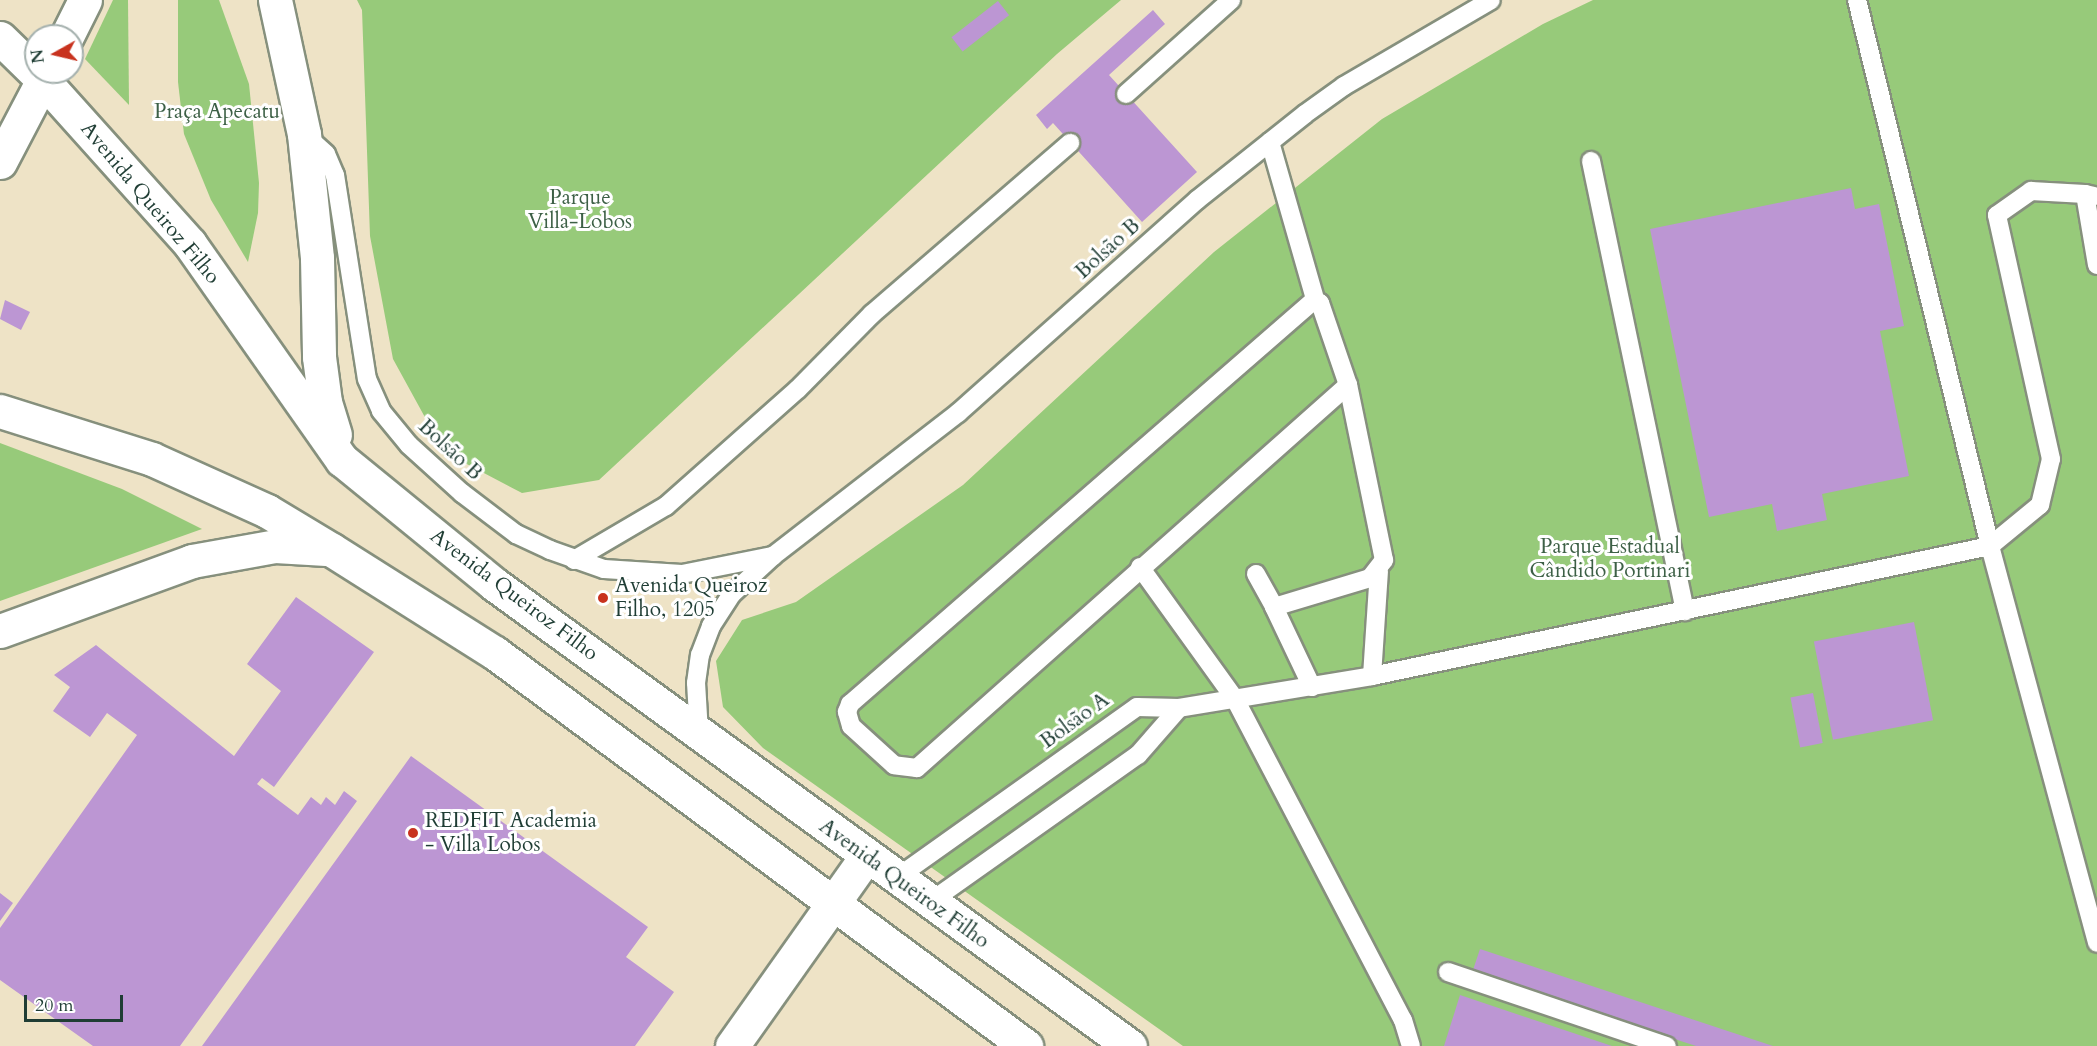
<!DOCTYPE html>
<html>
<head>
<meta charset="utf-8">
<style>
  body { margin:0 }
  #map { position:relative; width:2097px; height:1046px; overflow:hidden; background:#eee3c6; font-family:Cardo,serif }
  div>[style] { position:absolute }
  .green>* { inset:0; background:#97ca7a }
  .building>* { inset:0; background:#bc96d3; transform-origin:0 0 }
  .roads { filter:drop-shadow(2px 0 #86907d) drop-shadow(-2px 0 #86907d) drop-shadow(0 2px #86907d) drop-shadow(0 -2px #86907d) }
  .service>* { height:18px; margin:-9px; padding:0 9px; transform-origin:9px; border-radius:9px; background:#fff }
  .tertiary>* { height:33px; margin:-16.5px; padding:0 16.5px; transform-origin:16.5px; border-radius:16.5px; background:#fff }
  .trunk>* { height:33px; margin:-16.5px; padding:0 16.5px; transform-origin:16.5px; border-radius:16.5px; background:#fff }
  .dots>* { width:16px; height:16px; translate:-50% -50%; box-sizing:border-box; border:3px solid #fff; border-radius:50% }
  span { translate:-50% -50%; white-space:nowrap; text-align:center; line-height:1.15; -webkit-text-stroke:6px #fff; paint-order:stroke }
  .park-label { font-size:21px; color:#3d6046 }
  .street-label { font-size:21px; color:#1f3d34 }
  .poi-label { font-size:21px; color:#1f3d34 }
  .left { translate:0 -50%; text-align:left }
  .north { position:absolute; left:24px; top:24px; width:60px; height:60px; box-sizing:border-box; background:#fff; border:2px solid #a5b1ae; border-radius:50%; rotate:262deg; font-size:16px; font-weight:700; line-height:24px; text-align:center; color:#1f3d34 }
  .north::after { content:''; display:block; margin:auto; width:21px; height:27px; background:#c8321e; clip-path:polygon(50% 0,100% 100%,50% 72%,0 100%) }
  .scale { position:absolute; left:24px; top:995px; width:99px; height:27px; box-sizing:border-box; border:3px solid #1f3d34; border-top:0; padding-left:8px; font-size:18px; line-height:21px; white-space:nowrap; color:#1f3d34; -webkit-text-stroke:4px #fff; paint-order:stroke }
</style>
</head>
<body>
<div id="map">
  <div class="green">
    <div style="clip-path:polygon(113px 0,128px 0,129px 105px,85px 59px)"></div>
    <div style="clip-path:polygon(178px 0,219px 0,249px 84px,259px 183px,258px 213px,248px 262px,211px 200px,184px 134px,178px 82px)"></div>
    <div style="clip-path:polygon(357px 0,1121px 0,1057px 54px,599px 480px,522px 493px,444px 452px,393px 359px,370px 236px,362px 10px)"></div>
    <div style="clip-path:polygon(1593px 0,2097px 0,2097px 1046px,1183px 1046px,763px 748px,723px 707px,716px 661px,742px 620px,796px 602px,963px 485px,1214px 252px,1382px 119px,1543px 24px)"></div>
    <div style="clip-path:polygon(0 443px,122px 489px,202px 529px,0 601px)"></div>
  </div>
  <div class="building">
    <div style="left:998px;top:1px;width:18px;height:59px;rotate:52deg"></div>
    <div style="clip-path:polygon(1153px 10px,1165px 24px,1109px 75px,1197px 172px,1142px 222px,1053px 123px,1047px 129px,1036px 115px)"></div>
    <div style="clip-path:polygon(1851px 188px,1855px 209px,1879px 204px,1904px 326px,1880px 331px,1909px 476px,1822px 494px,1827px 520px,1777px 531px,1772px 504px,1709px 517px,1650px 229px)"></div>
    <div style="clip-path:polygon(5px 300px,30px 312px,21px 330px,0 319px)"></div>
    <div style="clip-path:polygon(296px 597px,374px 652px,274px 787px,262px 778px,257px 784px,298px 815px,311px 797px,321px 805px,326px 797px,335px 805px,344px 791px,357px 801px,180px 1046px,93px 1046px,0 980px,0 928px,137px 735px,107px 713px,90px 737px,53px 711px,70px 687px,54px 675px,96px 645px,234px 756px,281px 691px,247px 664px)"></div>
    <div style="left:1914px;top:622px;width:100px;height:102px;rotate:79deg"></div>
    <div style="left:1813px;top:693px;width:51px;height:23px;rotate:79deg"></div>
    <div style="clip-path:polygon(411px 756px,648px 927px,626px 957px,674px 992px,635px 1046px,202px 1046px)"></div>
    <div style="clip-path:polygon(0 893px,13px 903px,0 921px)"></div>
    <div style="clip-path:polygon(1480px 949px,1773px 1046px,1696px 1046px,1472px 973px)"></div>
    <div style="clip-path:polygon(1460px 995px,1612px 1046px,1444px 1046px)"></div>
  </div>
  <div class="roads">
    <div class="service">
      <div style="left:1857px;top:0;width:562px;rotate:76.31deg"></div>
      <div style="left:1990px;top:546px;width:411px;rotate:74.9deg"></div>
      <div style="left:1126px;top:94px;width:141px;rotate:-41.8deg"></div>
      <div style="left:305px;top:135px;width:28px;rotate:42deg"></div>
      <div style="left:326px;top:154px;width:23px;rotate:67deg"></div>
      <div style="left:335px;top:175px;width:206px;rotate:81.1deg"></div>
      <div style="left:367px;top:379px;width:35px;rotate:66deg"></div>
      <div style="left:381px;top:411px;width:44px;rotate:50.5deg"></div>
      <div style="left:409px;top:445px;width:72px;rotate:42.2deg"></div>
      <div style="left:462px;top:493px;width:68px;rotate:37.2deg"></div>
      <div style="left:516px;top:534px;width:38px;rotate:25deg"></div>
      <div style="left:550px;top:550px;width:57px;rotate:19.4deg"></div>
      <div style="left:604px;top:569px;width:78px;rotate:3.7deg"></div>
      <div style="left:682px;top:574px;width:93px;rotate:-11.2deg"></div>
      <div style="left:1270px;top:142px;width:166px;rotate:74deg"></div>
      <div style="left:1591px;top:161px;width:460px;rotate:78.2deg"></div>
      <div style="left:2094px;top:196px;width:9px;rotate:-167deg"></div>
      <div style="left:2085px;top:194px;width:72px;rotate:80.4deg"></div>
      <div style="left:1312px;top:302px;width:8px;rotate:7deg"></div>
      <div style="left:1320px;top:303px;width:87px;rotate:71.1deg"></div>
      <div style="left:1348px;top:385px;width:577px;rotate:138.37deg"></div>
      <div style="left:917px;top:768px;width:23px;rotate:-173deg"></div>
      <div style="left:894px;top:765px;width:58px;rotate:-137.8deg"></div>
      <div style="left:851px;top:726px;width:15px;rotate:-106deg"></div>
      <div style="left:847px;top:712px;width:9px;rotate:-69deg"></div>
      <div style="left:850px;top:704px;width:612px;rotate:-41.03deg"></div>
      <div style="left:574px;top:560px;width:107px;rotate:-30.4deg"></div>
      <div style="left:666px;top:506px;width:176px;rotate:-41.6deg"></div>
      <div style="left:798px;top:389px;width:105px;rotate:-45.4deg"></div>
      <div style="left:872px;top:314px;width:262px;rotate:-40.8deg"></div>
      <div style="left:1140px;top:567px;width:163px;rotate:54.3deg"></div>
      <div style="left:1235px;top:699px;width:362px;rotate:62.4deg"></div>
      <div style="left:1403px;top:1020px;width:27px;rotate:73deg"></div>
      <div style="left:1256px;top:574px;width:38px;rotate:61deg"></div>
      <div style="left:1372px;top:676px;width:105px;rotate:-86.2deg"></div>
      <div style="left:1312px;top:687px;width:89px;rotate:-115.4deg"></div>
      <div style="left:1274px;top:607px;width:100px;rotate:-16.8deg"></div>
      <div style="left:1370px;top:578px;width:23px;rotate:-52deg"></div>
      <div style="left:1384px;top:560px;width:179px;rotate:-101.6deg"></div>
      <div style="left:699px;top:733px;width:50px;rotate:-93.4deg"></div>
      <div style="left:696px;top:683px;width:28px;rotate:-82deg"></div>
      <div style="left:700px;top:655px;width:31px;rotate:-69deg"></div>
      <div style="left:711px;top:626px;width:38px;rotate:-57deg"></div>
      <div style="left:732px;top:594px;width:56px;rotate:-42.8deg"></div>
      <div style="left:773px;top:556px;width:234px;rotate:-37.7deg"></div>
      <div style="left:958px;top:413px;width:320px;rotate:-41.7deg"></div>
      <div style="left:1197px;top:200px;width:138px;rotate:-38.5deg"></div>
      <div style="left:1305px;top:114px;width:48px;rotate:-35.7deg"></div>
      <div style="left:1344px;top:86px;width:170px;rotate:-30.3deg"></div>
      <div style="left:895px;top:879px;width:297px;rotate:-35.4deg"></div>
      <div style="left:1137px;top:707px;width:42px;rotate:1.4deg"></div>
      <div style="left:1179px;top:708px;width:196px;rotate:-9.4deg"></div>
      <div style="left:1372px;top:676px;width:632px;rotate:-11.88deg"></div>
      <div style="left:1990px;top:546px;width:65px;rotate:-39.4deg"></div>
      <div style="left:2040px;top:505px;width:47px;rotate:-76.6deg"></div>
      <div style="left:2051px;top:459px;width:250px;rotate:-102.5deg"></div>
      <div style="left:1997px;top:215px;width:42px;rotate:-35.2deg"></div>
      <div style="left:2031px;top:191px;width:54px;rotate:3.2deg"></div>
      <div style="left:930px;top:902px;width:255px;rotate:-35.3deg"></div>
      <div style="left:1138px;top:755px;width:62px;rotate:-48.9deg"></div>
      <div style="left:1448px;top:972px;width:231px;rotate:18.7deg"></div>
    </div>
    <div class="tertiary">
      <div style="left:732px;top:1046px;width:232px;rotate:-54.7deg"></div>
    </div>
    <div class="trunk">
      <div style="left:275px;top:0;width:137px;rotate:77.8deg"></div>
      <div style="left:304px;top:134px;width:125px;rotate:84deg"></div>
      <div style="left:317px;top:258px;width:99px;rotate:88.8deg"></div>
      <div style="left:319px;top:357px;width:45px;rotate:82.4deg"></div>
      <div style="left:325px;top:402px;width:34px;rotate:73deg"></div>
      <div style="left:67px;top:36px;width:40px;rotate:-63.4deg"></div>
      <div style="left:0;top:38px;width:60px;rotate:44.3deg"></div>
      <div style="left:43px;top:80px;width:220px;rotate:48.1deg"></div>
      <div style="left:190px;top:244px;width:264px;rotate:54.9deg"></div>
      <div style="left:342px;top:460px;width:196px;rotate:39.2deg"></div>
      <div style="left:494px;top:584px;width:786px;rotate:36deg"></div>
      <div style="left:0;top:162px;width:102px;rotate:-62.4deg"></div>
      <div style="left:0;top:411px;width:159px;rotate:17.5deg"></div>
      <div style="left:152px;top:459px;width:126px;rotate:24.3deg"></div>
      <div style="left:267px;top:511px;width:76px;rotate:31deg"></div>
      <div style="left:332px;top:550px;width:193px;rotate:32.3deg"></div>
      <div style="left:495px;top:653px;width:661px;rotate:36.51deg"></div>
      <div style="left:0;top:631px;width:204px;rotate:-20deg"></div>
      <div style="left:192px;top:561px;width:84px;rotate:-10.2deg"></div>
      <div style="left:275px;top:546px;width:51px;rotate:3.4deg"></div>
    </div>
  </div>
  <div class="dots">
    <div style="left:603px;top:598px;background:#c8321e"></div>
    <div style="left:413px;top:833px;background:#c8321e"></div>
  </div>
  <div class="park-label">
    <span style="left:217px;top:112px">Praça Apecatu</span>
    <span style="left:580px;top:210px">Parque<br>Villa-Lobos</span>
    <span style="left:1610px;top:559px">Parque Estadual<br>Cândido Portinari</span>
  </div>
  <div class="street-label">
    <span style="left:150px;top:203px;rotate:50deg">Avenida Queiroz Filho</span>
    <span style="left:1108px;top:249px;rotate:-42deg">Bolsão B</span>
    <span style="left:450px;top:450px;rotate:43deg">Bolsão B</span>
    <span style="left:514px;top:595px;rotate:37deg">Avenida Queiroz Filho</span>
    <span style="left:1075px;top:721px;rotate:-36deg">Bolsão A</span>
    <span style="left:904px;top:884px;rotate:36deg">Avenida Queiroz Filho</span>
  </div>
  <div class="poi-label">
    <span class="left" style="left:615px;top:598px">Avenida Queiroz<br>Filho, 1205</span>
    <span class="left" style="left:425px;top:833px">REDFIT Academia<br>- Villa Lobos</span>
  </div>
  <div class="north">N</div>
  <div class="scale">20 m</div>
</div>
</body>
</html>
